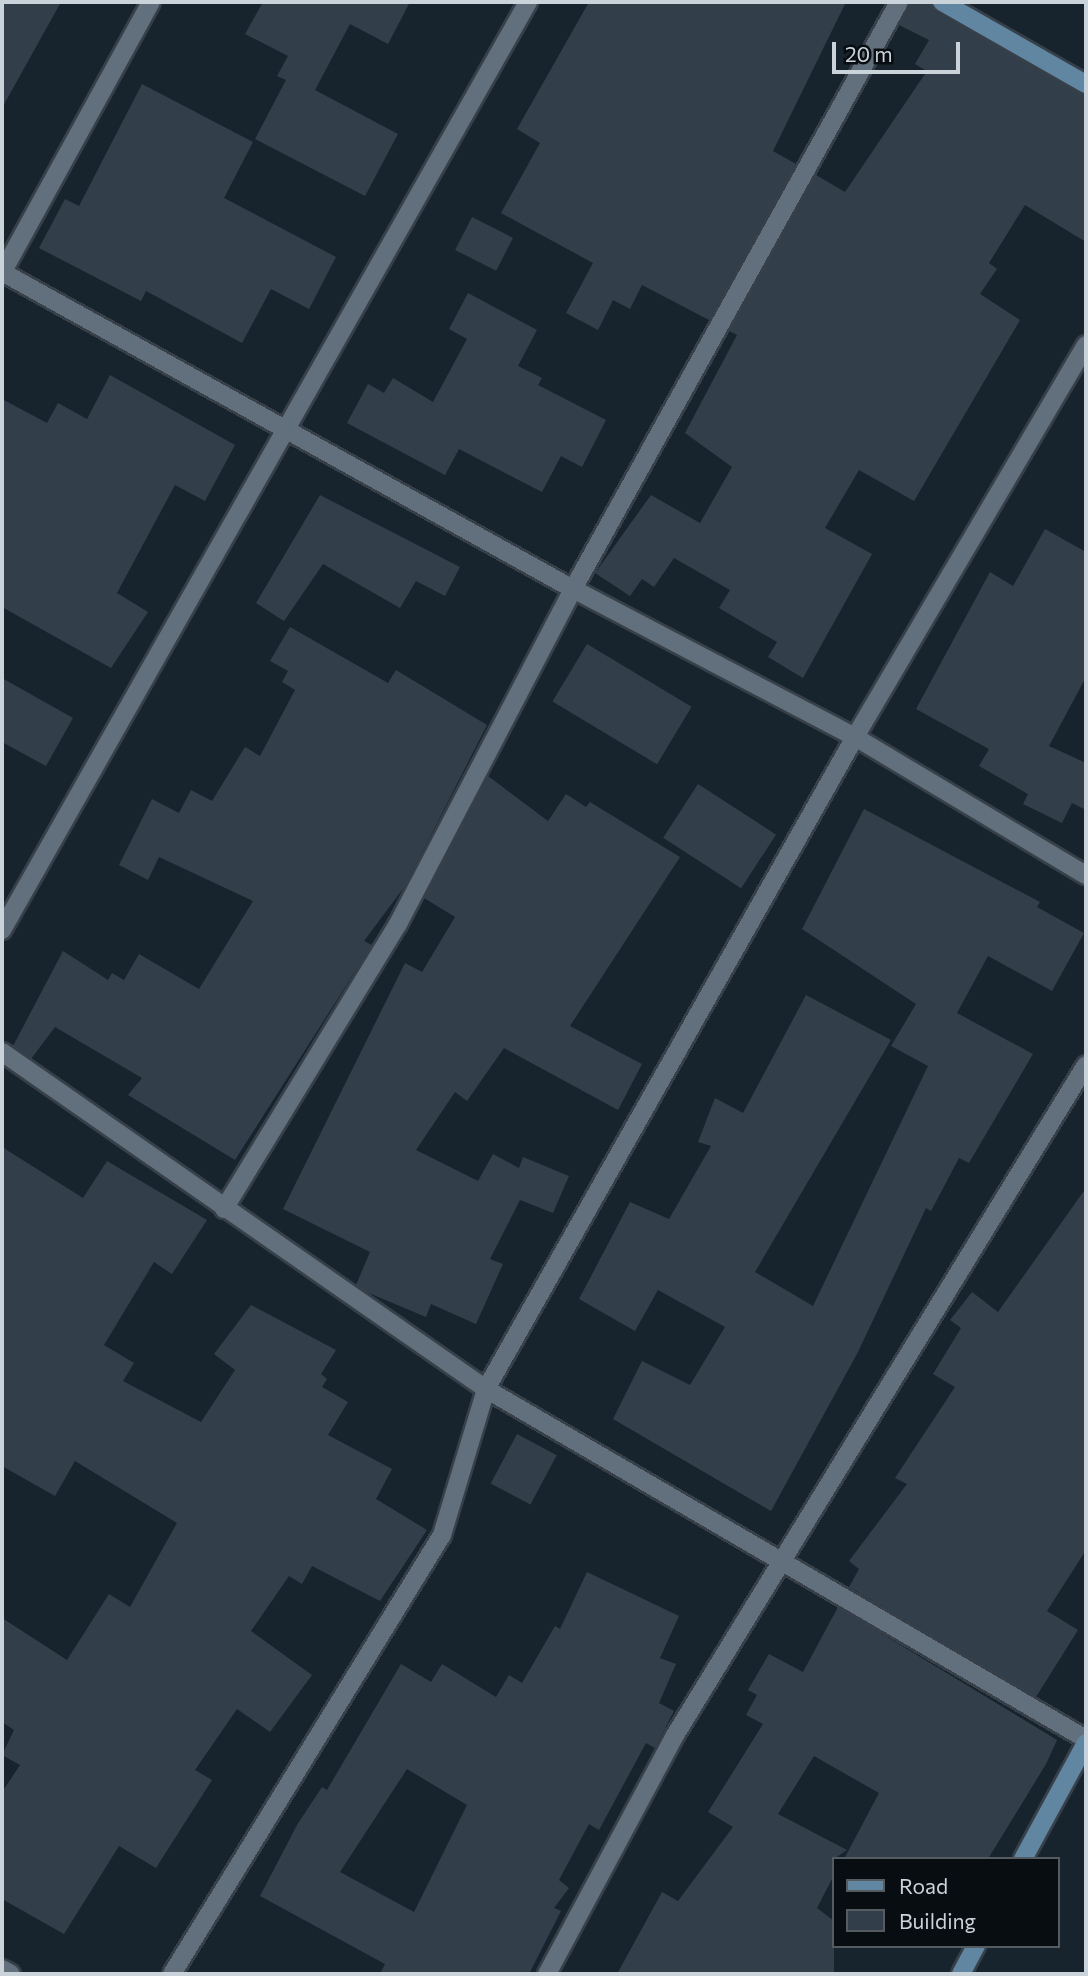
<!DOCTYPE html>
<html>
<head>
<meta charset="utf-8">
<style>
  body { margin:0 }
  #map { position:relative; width:1088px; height:1976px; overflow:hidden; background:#17242e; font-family:Commissioner,sans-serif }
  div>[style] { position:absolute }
  .building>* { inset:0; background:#323f4a; transform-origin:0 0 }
  .roads { filter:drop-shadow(2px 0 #374049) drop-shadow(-2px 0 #374049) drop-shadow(0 2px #374049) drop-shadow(0 -2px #374049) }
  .street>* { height:18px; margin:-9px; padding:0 9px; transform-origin:9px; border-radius:9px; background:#61707c }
  .secondary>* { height:18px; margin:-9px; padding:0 9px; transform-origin:9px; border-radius:9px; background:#6186a1 }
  span { translate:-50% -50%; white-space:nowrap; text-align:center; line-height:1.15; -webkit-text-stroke:5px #070d11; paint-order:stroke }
  .frame { position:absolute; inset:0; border:4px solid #cbd3da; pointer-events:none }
  .legend { position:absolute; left:832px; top:1857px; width:228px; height:91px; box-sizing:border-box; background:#070d11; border:2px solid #555c61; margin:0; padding:9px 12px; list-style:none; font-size:21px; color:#cbd3da }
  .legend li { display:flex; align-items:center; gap:14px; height:35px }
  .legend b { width:35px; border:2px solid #555c61 }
  .scale { position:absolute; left:832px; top:42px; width:128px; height:32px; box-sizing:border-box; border:4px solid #cbd3da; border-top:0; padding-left:9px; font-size:21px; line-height:24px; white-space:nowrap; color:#cbd3da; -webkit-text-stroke:5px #070d11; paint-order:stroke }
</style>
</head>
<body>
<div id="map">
  <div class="building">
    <div style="clip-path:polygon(2px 2px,61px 2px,2px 108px)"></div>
    <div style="clip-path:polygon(263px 2px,410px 2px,388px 44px,350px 24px,315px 90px,398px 134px,365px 196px,255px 139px,286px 80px,277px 76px,288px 56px,245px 34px)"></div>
    <div style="clip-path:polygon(589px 2px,846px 2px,773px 151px,796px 164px,709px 320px,642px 285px,630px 309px,613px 300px,598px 330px,566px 313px,593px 263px,501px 213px,540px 143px,517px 129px)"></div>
    <div style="clip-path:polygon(910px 2px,931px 2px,936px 12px,1086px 95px,1086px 242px,1025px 205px,989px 263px,997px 269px,980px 294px,1020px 320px,914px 501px,859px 470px,825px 528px,872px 554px,803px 678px,768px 657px,777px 642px,719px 608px,730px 590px,674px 558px,654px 587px,642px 579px,630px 596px,595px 573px,651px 495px,700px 523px,732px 467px,685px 433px,737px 335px,729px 331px,816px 175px,845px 192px,927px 71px,915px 64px,929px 40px,899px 25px)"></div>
    <div style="clip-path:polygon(142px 84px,253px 142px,224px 198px,336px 257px,309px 309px,271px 289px,242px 343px,146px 291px,141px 301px,39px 248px,65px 199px,79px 206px)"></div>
    <div style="left:472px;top:217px;width:46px;height:37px;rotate:27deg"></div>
    <div style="clip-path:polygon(468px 293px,537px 330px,518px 366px,542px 378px,538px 385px,606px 420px,582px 467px,561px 456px,542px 492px,459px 449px,445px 475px,347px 423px,368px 384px,384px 393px,393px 378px,433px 402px,467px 339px,449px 329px)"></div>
    <div style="clip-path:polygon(110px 375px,235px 445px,205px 501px,175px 485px,117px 593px,148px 612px,111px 668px,2px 607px,2px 399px,47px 423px,58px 403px,87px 419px)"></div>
    <div style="clip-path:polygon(320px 495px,460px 567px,445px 596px,416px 581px,400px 608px,323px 564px,284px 621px,256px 603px)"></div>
    <div style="clip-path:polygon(1045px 529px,1086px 552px,1086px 677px,1049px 746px,1086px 763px,1086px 810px,1072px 803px,1062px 823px,1023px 804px,1028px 794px,979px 766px,989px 749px,916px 709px,990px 572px,1013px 586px)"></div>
    <div style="clip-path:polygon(290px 627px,388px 683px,396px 670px,487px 725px,405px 886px,364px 941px,372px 945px,235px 1160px,128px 1095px,142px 1078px,55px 1027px,31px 1059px,13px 1046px,63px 951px,108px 980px,112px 973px,124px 980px,139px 954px,199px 989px,253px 901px,159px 857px,148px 880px,119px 865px,152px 799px,179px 813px,191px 790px,212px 801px,245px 747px,260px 756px,295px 690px,282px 682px,288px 671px,270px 661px)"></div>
    <div style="left:587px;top:644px;width:122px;height:67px;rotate:31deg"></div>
    <div style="clip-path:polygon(2px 678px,73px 718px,46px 766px,2px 742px)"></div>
    <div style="clip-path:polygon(488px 776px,548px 821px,566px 794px,586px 807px,590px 802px,680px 857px,570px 1026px,642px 1064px,618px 1110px,504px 1048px,467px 1101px,455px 1092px,416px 1150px,478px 1181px,493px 1154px,519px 1168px,523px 1157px,569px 1176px,553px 1213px,520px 1200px,490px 1259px,503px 1264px,476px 1324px,431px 1304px,426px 1317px,364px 1291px,356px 1285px,370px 1252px,283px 1209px,405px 963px,422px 972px,455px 917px,424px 898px)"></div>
    <div style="left:698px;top:784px;width:93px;height:64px;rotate:33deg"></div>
    <div style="clip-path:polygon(864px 809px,1040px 902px,1037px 907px,1084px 933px,1052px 991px,988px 956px,957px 1013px,1033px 1054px,969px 1163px,959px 1158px,931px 1211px,926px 1208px,858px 1352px,771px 1511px,613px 1419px,642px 1361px,690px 1385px,725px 1327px,658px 1290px,635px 1331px,579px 1299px,630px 1202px,669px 1219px,711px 1146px,698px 1142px,715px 1098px,743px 1113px,806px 995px,891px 1040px,755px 1272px,813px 1306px,928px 1066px,891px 1046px,916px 1004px,802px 929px)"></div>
    <div style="clip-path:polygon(2px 1147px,83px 1198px,107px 1161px,207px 1220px,172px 1274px,154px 1262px,104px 1345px,134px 1363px,123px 1381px,201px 1422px,235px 1370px,214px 1354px,251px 1305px,336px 1350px,321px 1374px,327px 1379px,322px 1387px,348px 1402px,328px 1435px,392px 1469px,376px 1499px,427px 1530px,380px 1601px,312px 1566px,302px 1584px,289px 1576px,251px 1631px,312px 1675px,270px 1732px,237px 1709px,195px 1770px,212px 1780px,156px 1868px,119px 1846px,64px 1934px,2px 1899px,2px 1792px,20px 1765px,2px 1755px,14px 1730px,2px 1722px,2px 1618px,67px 1660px,109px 1594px,130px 1607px,177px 1523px,75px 1461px,55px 1496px,2px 1466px)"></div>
    <div style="clip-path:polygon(1086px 1188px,1086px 1550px,1047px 1611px,1078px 1630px,1036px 1697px,849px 1587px,859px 1569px,849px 1561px,907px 1484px,895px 1478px,955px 1387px,933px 1374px,961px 1328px,950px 1320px,972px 1292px,998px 1312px)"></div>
    <div style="left:517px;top:1434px;width:45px;height:56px;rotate:28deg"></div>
    <div style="clip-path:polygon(evenodd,587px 1572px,679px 1616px,660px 1658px,676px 1664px,659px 1703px,674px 1711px,655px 1748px,646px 1743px,599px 1830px,589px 1824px,559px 1880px,569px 1888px,554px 1908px,561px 1911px,529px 1974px,380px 1974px,385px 1964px,260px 1896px,297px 1825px,322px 1787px,327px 1790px,401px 1664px,431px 1682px,442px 1664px,496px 1697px,509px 1675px,522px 1683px,555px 1626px,560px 1629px,587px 1572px,407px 1769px,467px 1805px,414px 1912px,340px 1872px,407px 1769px)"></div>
    <div style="clip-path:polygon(838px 1607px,1057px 1740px,1046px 1764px,988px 1859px,844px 1859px,879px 1793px,814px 1756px,778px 1814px,847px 1850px,834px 1859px,834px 1875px,817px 1908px,834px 1921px,834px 1974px,617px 1974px,662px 1892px,678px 1901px,733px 1827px,708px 1812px,763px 1724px,746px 1715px,757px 1695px,748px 1690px,769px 1654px,803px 1672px)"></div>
  </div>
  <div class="roads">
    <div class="street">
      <div style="left:2px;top:272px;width:653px;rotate:29.04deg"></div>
      <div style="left:573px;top:589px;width:318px;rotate:27.7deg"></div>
      <div style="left:855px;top:737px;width:269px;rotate:30.9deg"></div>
      <div style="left:2px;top:273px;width:309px;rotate:-61.2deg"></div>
      <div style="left:2px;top:930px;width:1067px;rotate:-60.45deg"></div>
      <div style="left:2px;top:1052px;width:590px;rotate:34.85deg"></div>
      <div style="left:486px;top:1389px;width:695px;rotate:30.26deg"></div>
      <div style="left:224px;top:1209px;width:334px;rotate:-58.6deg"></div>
      <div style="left:398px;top:924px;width:378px;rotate:-62.4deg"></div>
      <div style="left:573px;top:589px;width:671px;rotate:-60.95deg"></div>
      <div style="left:2px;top:1969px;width:10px;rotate:29deg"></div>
      <div style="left:172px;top:1974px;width:515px;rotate:-58.41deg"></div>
      <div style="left:442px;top:1535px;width:152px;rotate:-73.2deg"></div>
      <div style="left:486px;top:1389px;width:749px;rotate:-60.49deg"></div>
      <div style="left:855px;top:737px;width:455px;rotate:-59.5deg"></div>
      <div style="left:547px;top:1974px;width:269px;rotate:-61.8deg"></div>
      <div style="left:674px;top:1737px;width:788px;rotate:-58.49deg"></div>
    </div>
    <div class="secondary">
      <div style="left:942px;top:2px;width:166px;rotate:29.7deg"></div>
      <div style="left:1023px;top:1859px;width:132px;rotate:-61.5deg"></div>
      <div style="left:961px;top:1974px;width:32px;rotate:-62deg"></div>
    </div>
  </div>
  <div class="frame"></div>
  <ul class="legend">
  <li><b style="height:9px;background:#6186a1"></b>Road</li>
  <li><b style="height:19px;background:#323f4a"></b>Building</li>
  </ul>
  <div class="scale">20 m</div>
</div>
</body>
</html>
